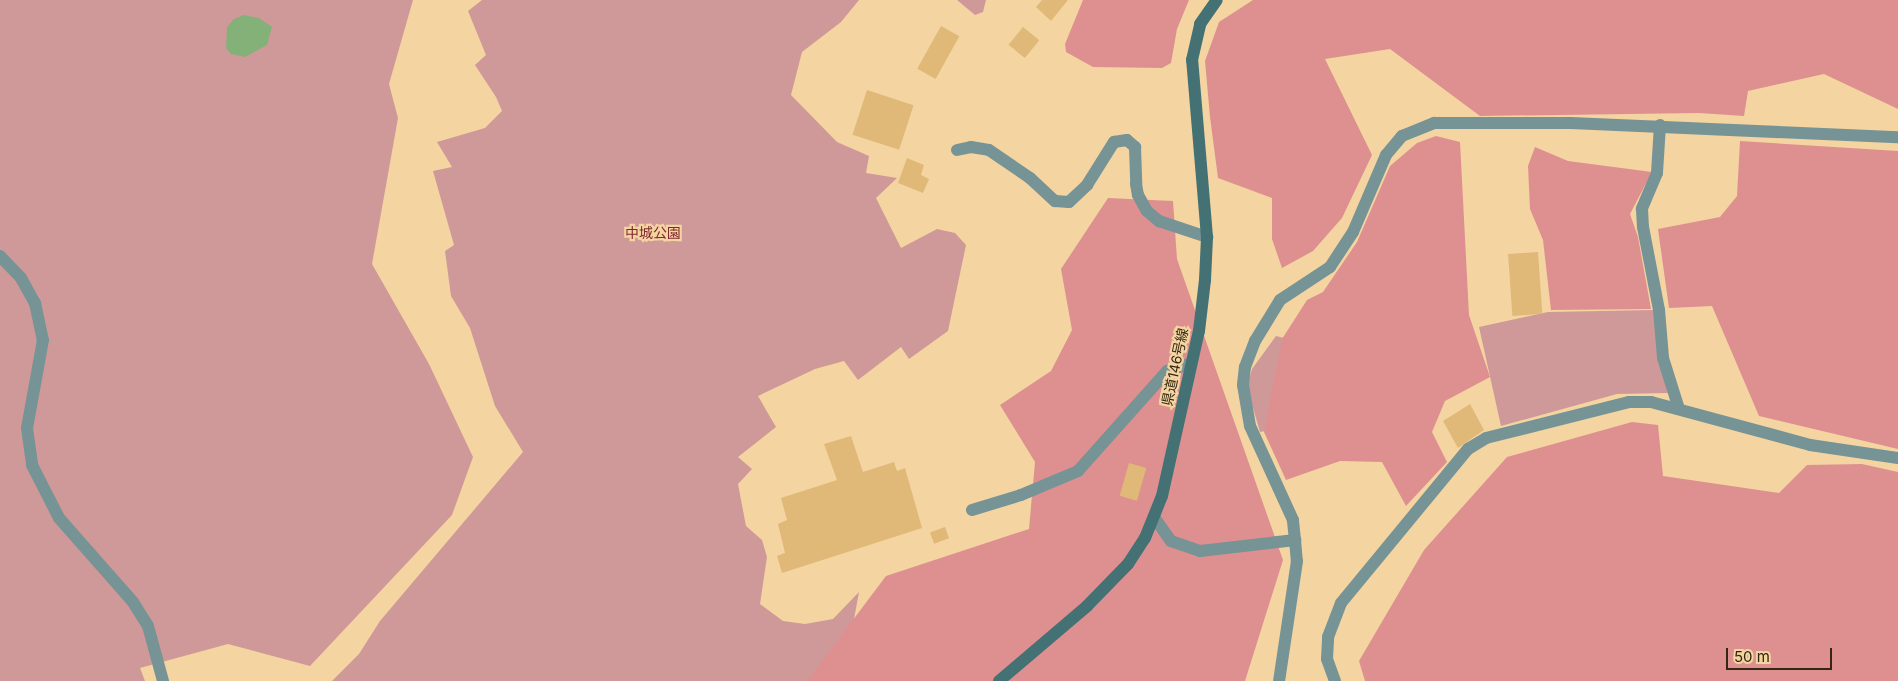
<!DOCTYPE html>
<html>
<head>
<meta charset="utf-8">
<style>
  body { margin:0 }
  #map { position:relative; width:1898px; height:681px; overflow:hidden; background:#f4d4a1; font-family:Inter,"Noto Sans JP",sans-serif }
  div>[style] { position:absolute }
  .green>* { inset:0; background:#cf9999 }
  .forest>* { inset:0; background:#de9090 }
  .water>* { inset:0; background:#83b177 }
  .building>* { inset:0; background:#e0b978; transform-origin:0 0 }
  .minor>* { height:12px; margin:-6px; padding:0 6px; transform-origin:6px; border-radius:6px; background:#769395 }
  .tertiary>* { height:12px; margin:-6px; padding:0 6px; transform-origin:6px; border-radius:6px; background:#769395 }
  .secondary>* { height:12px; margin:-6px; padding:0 6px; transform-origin:6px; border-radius:6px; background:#437174 }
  span { translate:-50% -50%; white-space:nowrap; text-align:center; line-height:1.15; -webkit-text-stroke:4.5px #f4d4a1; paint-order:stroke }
  .park-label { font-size:14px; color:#82272f }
  .street-label { font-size:14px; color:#332713 }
  .scale { position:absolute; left:1726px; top:648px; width:106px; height:22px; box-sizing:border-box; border:2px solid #332713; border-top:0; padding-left:6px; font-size:15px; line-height:18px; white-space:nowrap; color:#332713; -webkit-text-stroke:4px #f4d4a1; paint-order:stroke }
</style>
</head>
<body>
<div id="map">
  <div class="green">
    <div style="clip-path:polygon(0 0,413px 0,389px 84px,398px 118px,372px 264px,429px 364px,473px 457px,452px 515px,310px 666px,228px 644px,140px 668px,145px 681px,0 681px)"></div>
    <div style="clip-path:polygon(482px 0,859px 0,841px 22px,802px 52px,791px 95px,837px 142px,869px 156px,866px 173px,897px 178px,876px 198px,901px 248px,937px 229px,955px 233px,966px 245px,948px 331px,909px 359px,901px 347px,858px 380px,844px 361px,815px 369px,758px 396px,776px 427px,738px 457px,752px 469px,738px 484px,746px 526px,762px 540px,767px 557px,760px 604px,783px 621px,805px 624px,833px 619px,859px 592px,852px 630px,920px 681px,332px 681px,359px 654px,380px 621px,523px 452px,495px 406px,470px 328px,451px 296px,445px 251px,454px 245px,433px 171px,452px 167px,437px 142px,485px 128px,502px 111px,496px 97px,475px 65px,486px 55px,468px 11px)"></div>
    <div style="clip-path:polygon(957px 0,986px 0,983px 12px,975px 15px)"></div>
    <div style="clip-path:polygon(1654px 310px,1668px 393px,1617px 394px,1501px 426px,1479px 327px,1548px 312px)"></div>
    <div style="clip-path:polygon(1276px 336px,1325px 348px,1342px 418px,1260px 432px,1247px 387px,1252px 369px)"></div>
  </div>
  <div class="forest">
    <div style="clip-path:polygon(1083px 0,1189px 0,1177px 29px,1171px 63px,1162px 68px,1093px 67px,1066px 52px,1065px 44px)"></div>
    <div style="clip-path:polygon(1253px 0,1898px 0,1898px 109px,1824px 74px,1748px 91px,1744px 116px,1699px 113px,1480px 116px,1390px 49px,1325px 59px,1372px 155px,1342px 218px,1313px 251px,1282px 268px,1272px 239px,1272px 198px,1218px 178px,1210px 117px,1205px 61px,1219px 22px)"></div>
    <div style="clip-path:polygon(1436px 136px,1460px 142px,1469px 315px,1490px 377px,1445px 401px,1432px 432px,1447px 462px,1406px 506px,1382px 462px,1340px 461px,1286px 480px,1264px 432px,1282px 339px,1307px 300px,1323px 292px,1357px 242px,1390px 166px,1417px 143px)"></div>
    <div style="clip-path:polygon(1740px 141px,1898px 151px,1898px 449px,1759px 416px,1712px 306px,1669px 308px,1658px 229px,1720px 217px,1737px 196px)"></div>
    <div style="clip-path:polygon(1535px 147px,1568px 161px,1652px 172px,1630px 214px,1638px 237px,1651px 309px,1551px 310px,1543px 240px,1530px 209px,1528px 166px)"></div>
    <div style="clip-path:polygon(1108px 198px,1173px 201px,1177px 259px,1283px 560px,1245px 681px,807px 681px,886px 576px,1029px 529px,1035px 462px,1000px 405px,1051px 371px,1072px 330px,1061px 269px)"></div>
    <div style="clip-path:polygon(1632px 422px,1658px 425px,1663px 476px,1779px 493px,1807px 465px,1862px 464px,1898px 472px,1898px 681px,1365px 681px,1359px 661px,1424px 550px,1507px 457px)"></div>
  </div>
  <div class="water">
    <div style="clip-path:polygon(244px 15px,259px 18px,272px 27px,267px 45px,245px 57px,231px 54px,226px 48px,227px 27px,234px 19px)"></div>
  </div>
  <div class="building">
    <div style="clip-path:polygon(1042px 0,1068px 0,1051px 21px,1036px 7px)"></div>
    <div style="left:941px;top:26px;width:21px;height:49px;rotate:29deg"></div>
    <div style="left:1023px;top:27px;width:21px;height:23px;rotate:39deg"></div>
    <div style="left:867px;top:90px;width:49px;height:47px;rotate:18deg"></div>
    <div style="clip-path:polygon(907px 158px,924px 165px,921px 175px,929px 179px,923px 193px,898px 183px)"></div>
    <div style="left:1538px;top:252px;width:62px;height:30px;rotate:86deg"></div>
    <div style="clip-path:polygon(1470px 404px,1484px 430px,1458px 448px,1443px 421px)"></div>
    <div style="clip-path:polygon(851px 436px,863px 472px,894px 462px,897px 471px,905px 468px,922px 528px,782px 573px,777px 556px,785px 553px,778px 524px,787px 520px,781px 498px,837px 480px,824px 444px)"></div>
    <div style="left:1129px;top:463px;width:18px;height:34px;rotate:16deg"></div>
    <div style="left:945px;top:527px;width:12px;height:16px;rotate:70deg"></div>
  </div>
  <div class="minor">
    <div style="left:957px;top:150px;width:14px;rotate:-12deg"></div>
    <div style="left:971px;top:147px;width:18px;rotate:9deg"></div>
    <div style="left:989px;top:150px;width:50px;rotate:34.3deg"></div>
    <div style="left:1030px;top:178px;width:34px;rotate:43deg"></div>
    <div style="left:1055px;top:201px;width:14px;rotate:4deg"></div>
    <div style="left:1069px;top:202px;width:25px;rotate:-43deg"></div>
    <div style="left:1087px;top:185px;width:51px;rotate:-57.9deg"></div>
    <div style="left:1114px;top:142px;width:13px;rotate:-9deg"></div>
    <div style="left:1127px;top:140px;width:11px;rotate:41deg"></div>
    <div style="left:1135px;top:147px;width:37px;rotate:88deg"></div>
    <div style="left:1136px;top:184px;width:11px;rotate:80deg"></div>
    <div style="left:1138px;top:195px;width:18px;rotate:61deg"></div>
    <div style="left:1147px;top:211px;width:16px;rotate:40deg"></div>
    <div style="left:1159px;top:221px;width:51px;rotate:18.4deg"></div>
    <div style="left:0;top:256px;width:30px;rotate:46deg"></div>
    <div style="left:21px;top:278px;width:29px;rotate:61deg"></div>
    <div style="left:35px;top:303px;width:38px;rotate:78deg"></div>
    <div style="left:43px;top:340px;width:89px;rotate:100.3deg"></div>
    <div style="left:27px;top:428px;width:37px;rotate:82deg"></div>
    <div style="left:32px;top:465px;width:59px;rotate:63deg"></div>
    <div style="left:59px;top:518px;width:112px;rotate:48.6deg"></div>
    <div style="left:133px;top:602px;width:28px;rotate:58deg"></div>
    <div style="left:148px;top:626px;width:57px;rotate:74.7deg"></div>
    <div style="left:972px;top:510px;width:51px;rotate:-17deg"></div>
    <div style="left:1021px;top:495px;width:62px;rotate:-22.8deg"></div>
    <div style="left:1078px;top:471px;width:134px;rotate:-48.3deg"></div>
    <div style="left:1167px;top:371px;width:25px;rotate:-18deg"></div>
    <div style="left:1154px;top:517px;width:29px;rotate:55deg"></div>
    <div style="left:1171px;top:541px;width:31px;rotate:19deg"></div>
    <div style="left:1200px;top:551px;width:96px;rotate:-6.6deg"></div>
    <div style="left:1295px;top:540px;width:21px;rotate:85deg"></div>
    <div style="left:1297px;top:561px;width:121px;rotate:98.5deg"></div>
    <div style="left:1295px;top:540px;width:20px;rotate:-96deg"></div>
    <div style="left:1293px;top:520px;width:103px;rotate:-114.6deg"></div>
    <div style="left:1250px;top:426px;width:42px;rotate:-99.7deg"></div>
    <div style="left:1243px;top:385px;width:18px;rotate:-84deg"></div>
    <div style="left:1245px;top:367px;width:28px;rotate:-69deg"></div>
    <div style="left:1255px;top:341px;width:48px;rotate:-58.6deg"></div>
    <div style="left:1280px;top:300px;width:60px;rotate:-33.4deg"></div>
    <div style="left:1330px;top:267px;width:42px;rotate:-56.7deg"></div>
    <div style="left:1353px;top:232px;width:84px;rotate:-66.8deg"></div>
    <div style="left:1386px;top:155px;width:25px;rotate:-50deg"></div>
    <div style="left:1402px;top:136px;width:35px;rotate:-22deg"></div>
    <div style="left:1434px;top:123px;width:137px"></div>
    <div style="left:1571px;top:123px;width:327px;rotate:2.5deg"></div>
    <div style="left:1335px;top:681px;width:23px;rotate:-110deg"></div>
    <div style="left:1327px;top:659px;width:22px;rotate:-87deg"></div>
    <div style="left:1328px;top:637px;width:36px;rotate:-69deg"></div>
    <div style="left:1341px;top:603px;width:200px;rotate:-50.5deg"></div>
    <div style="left:1468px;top:449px;width:21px;rotate:-31deg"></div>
    <div style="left:1486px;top:438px;width:147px;rotate:-14.1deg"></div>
    <div style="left:1629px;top:402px;width:22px"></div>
    <div style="left:1651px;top:402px;width:165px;rotate:15.1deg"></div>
    <div style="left:1810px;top:445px;width:89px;rotate:8.4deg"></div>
  </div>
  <div class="tertiary">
    <div style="left:1660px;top:125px;width:48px;rotate:93.6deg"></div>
    <div style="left:1657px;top:173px;width:39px;rotate:113deg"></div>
    <div style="left:1642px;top:209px;width:18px;rotate:87deg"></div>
    <div style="left:1643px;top:227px;width:85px;rotate:79.1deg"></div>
    <div style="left:1659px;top:310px;width:48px;rotate:85.2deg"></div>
    <div style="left:1663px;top:358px;width:53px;rotate:72.6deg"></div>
  </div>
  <div class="secondary">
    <div style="left:999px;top:681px;width:116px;rotate:-40.4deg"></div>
    <div style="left:1087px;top:606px;width:59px;rotate:-45.7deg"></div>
    <div style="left:1128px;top:564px;width:31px;rotate:-57deg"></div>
    <div style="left:1145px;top:538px;width:45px;rotate:-68deg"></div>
    <div style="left:1162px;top:496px;width:169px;rotate:-77.4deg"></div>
    <div style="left:1199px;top:331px;width:51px;rotate:-83.3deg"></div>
    <div style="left:1205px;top:280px;width:43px;rotate:-87.3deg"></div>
    <div style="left:1207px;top:237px;width:178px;rotate:-94.8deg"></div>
    <div style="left:1192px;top:60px;width:37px;rotate:-77deg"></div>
    <div style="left:1200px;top:24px;width:29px;rotate:-55deg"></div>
  </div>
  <div class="park-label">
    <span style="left:653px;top:233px">中城公園</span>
  </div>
  <div class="street-label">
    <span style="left:1175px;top:367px;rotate:-78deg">県道146号線</span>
  </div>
  <div class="scale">50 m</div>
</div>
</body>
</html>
